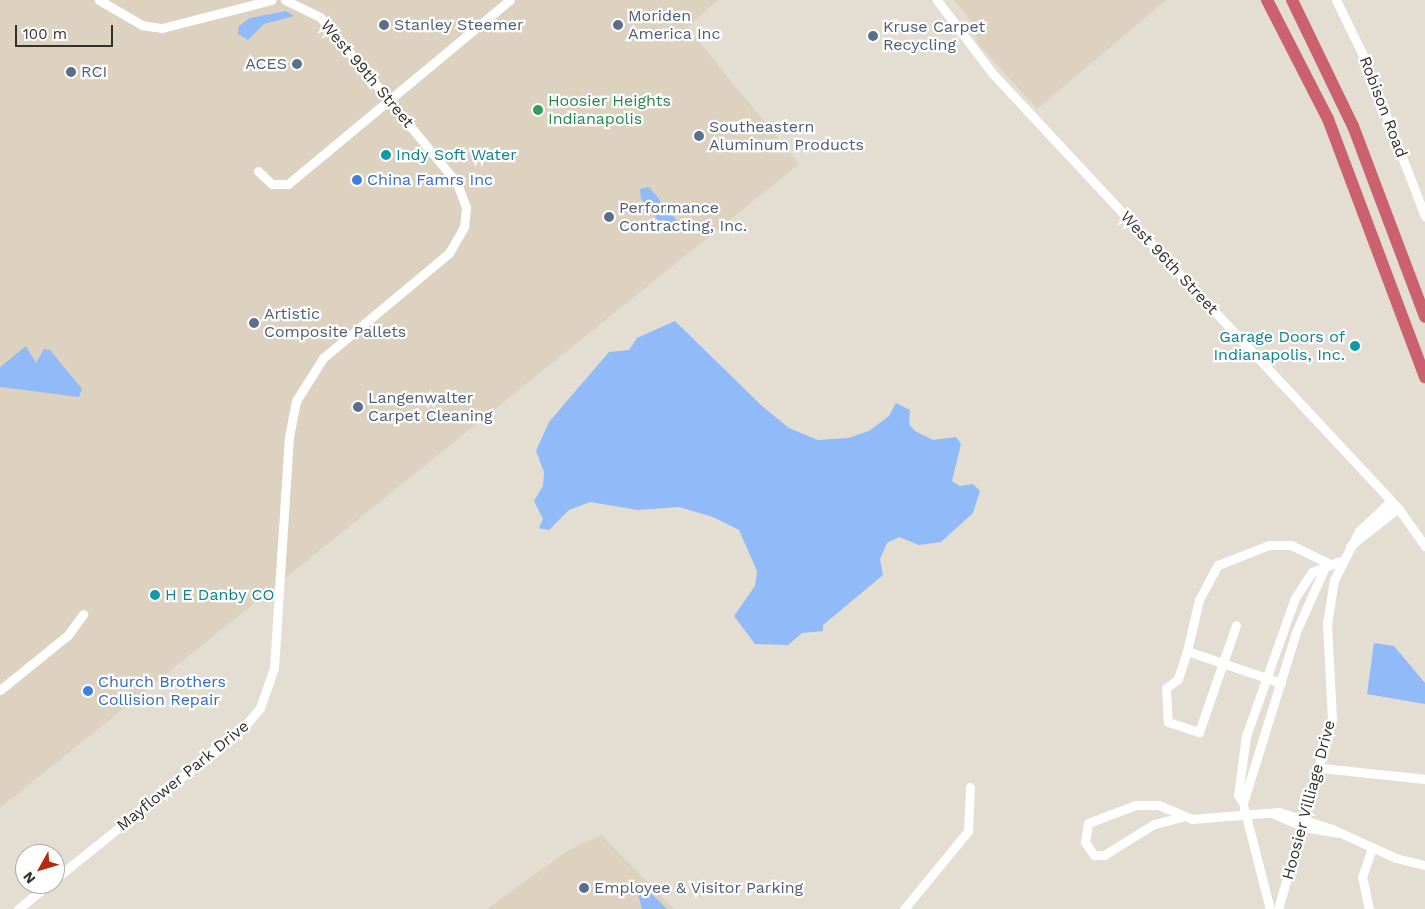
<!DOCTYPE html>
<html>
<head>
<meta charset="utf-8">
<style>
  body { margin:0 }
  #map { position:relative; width:1425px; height:909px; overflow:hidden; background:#e4ddd1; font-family:"Work Sans",sans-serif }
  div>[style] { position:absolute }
  .built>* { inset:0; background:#ddd2bf }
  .water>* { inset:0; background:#90baf8 }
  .minor>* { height:9px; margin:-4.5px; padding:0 4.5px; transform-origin:4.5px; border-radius:4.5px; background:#fff }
  .highway>* { height:12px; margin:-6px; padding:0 6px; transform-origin:6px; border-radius:6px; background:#cb616f }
  .dots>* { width:14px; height:14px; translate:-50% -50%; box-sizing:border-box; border:2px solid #fff; border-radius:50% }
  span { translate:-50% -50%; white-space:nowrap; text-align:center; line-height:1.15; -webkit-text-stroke:4.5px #fff; paint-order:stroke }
  .service-label { font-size:16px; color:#4e5e75 }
  .left { translate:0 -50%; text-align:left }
  .right { translate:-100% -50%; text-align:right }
  .street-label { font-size:16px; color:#34312d }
  .leisure-label { font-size:16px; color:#27864d }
  .culture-label { font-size:16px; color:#0d838f }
  .shop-label { font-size:16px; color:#366cbe }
  .north { position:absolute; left:15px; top:844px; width:50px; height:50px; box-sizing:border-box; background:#fff; border:1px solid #aeadab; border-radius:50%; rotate:231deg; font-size:14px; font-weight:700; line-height:20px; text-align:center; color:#34312d }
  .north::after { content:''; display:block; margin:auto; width:18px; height:22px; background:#b52812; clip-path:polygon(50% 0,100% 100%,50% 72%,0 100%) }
  .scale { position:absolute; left:15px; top:25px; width:98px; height:22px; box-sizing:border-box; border:2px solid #34312d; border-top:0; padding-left:6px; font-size:15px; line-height:18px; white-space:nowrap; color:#34312d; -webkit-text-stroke:4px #fff; paint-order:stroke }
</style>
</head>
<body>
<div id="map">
  <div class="built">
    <div style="clip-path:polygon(0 0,718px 0,687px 27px,799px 164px,0 808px)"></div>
    <div style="clip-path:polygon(954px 0,1166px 0,1037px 109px,978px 44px,971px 21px)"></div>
    <div style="clip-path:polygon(601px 835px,674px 909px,487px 909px,567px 851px)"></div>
  </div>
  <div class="water">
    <div style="clip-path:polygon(286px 11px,294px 16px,264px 24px,248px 40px,238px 34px,239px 26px,250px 18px)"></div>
    <div style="clip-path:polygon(649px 187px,678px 222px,677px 230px,666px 230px,641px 199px,640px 189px)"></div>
    <div style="clip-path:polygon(675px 321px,762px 406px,789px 428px,818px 440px,848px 438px,869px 431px,889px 416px,896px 403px,910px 410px,909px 424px,915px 431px,933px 440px,956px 437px,961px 444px,952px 481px,960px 486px,973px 484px,980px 491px,973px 513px,941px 542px,919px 545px,899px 537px,887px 543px,880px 559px,883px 575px,823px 625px,823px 631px,802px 633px,788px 645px,755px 644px,734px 616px,755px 586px,757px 571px,739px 530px,713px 517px,679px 507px,638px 510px,590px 502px,569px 510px,549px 530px,539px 528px,543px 519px,534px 501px,543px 486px,544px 472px,536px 451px,549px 422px,609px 352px,629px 350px,637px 338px)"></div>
    <div style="clip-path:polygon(26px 346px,36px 363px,44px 349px,50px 350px,82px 389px,79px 397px,0 387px,0 367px)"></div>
    <div style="clip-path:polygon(1374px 643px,1394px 646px,1425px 683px,1425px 704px,1367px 694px)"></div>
    <div style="clip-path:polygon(643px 885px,667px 909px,642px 909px,636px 886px)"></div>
  </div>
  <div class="minor">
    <div style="left:99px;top:0;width:50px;rotate:30.2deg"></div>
    <div style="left:142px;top:25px;width:20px;rotate:9deg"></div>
    <div style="left:162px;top:28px;width:113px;rotate:-14.4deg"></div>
    <div style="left:937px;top:0;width:93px;rotate:52.9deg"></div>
    <div style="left:993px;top:74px;width:594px;rotate:46.98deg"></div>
    <div style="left:1398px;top:508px;width:47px;rotate:54.6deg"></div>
    <div style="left:1336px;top:0;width:59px;rotate:63.9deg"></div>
    <div style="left:1362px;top:53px;width:175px;rotate:68.9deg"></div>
    <div style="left:258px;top:171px;width:19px;rotate:43deg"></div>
    <div style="left:272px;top:184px;width:16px"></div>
    <div style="left:288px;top:184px;width:288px;rotate:-39.7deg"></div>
    <div style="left:1350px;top:546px;width:61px;rotate:-38.4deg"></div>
    <div style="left:1324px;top:569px;width:69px;rotate:114deg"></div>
    <div style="left:1296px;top:632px;width:179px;rotate:107.2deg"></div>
    <div style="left:1243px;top:803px;width:9px;rotate:-122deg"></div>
    <div style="left:1238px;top:795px;width:60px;rotate:-82.3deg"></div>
    <div style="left:1246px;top:736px;width:146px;rotate:-70.5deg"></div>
    <div style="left:1295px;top:598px;width:31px;rotate:-57deg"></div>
    <div style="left:1312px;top:572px;width:30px;rotate:-21deg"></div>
    <div style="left:1187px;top:651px;width:29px;rotate:108deg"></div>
    <div style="left:1178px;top:679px;width:15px;rotate:143deg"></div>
    <div style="left:1166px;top:688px;width:34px;rotate:87deg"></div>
    <div style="left:1168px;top:722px;width:33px;rotate:18deg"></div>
    <div style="left:1199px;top:732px;width:113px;rotate:-70.9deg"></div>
    <div style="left:1281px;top:683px;width:99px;rotate:-161.2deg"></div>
    <div style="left:1187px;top:651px;width:52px;rotate:-76.8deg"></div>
    <div style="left:1199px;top:600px;width:40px;rotate:-62deg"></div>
    <div style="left:1218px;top:565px;width:55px;rotate:-21.4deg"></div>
    <div style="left:1269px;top:545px;width:22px"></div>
    <div style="left:1291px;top:545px;width:43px;rotate:26deg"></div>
    <div style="left:0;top:690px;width:87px;rotate:-39deg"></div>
    <div style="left:68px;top:635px;width:26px;rotate:-54deg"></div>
    <div style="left:1321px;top:768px;width:105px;rotate:6deg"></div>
    <div style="left:1244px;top:808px;width:104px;rotate:75.6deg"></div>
    <div style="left:1274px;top:814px;width:33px;rotate:23deg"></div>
    <div style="left:1304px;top:827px;width:34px;rotate:10deg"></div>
    <div style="left:1182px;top:817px;width:29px;rotate:166deg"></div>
    <div style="left:1154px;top:824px;width:59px;rotate:148.2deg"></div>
    <div style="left:1104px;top:855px;width:10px;rotate:180deg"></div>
    <div style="left:1094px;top:855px;width:16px;rotate:-125deg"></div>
    <div style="left:1085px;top:842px;width:19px;rotate:-81deg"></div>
    <div style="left:1088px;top:823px;width:51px;rotate:-20.6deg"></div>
    <div style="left:1136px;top:805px;width:22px"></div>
    <div style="left:1158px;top:805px;width:37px;rotate:22deg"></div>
    <div style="left:1192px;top:819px;width:87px;rotate:-4.6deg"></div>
    <div style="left:1279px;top:812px;width:56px;rotate:17.8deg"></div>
    <div style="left:1332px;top:829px;width:70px;rotate:24.4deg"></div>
    <div style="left:1396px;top:858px;width:30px;rotate:14deg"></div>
    <div style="left:55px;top:879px;width:243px;rotate:-38.8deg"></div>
    <div style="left:244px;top:727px;width:25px;rotate:-50deg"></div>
    <div style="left:260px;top:708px;width:42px;rotate:-70.7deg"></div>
    <div style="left:274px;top:668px;width:231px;rotate:-86.3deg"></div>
    <div style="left:289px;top:437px;width:37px;rotate:-79deg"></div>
    <div style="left:296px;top:401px;width:51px;rotate:-57.9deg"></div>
    <div style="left:323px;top:358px;width:164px;rotate:-39.8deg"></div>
    <div style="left:449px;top:253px;width:30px;rotate:-60deg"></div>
    <div style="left:464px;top:227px;width:20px;rotate:-84deg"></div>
    <div style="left:466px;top:207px;width:26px;rotate:-111deg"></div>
    <div style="left:457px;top:183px;width:215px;rotate:-129.5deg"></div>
    <div style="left:320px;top:17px;width:39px;rotate:-154deg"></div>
    <div style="left:18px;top:909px;width:40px;rotate:-39deg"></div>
    <div style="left:904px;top:909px;width:101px;rotate:-50.6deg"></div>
    <div style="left:968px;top:831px;width:44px;rotate:-87.4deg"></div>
    <div style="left:1278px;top:909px;width:198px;rotate:-74.1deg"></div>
    <div style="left:1332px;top:719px;width:95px;rotate:-93deg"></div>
    <div style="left:1327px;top:624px;width:45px;rotate:-81deg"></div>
    <div style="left:1334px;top:580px;width:55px;rotate:-63deg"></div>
    <div style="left:1359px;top:531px;width:44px;rotate:-43.2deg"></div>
    <div style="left:1369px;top:909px;width:33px;rotate:-102deg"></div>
    <div style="left:1362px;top:877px;width:31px;rotate:-71deg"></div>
  </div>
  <div class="highway">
    <div style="left:1267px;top:0;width:134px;rotate:62.9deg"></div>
    <div style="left:1328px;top:119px;width:276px;rotate:69.4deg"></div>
    <div style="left:1292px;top:0;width:140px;rotate:64.2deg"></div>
    <div style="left:1353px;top:126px;width:204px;rotate:69.3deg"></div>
  </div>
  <div class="dots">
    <div style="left:384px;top:25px;background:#5c6f8a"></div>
    <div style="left:618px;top:25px;background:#5c6f8a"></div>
    <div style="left:873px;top:36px;background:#5c6f8a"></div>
    <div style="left:297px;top:64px;background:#5c6f8a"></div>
    <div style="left:71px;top:72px;background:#5c6f8a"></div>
    <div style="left:538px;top:110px;background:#2e9e5b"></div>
    <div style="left:699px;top:136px;background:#5c6f8a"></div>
    <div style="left:386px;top:155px;background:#0f9aa8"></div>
    <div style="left:357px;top:180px;background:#3f7fe0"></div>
    <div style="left:609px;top:217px;background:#5c6f8a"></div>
    <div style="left:254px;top:323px;background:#5c6f8a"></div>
    <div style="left:1355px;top:346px;background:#0f9aa8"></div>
    <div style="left:358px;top:407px;background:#5c6f8a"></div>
    <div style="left:155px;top:595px;background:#0f9aa8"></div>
    <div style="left:88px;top:691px;background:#3f7fe0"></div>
    <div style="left:584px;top:888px;background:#5c6f8a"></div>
  </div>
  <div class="service-label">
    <span class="left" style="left:628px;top:25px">Moriden<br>America Inc</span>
    <span class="left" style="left:394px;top:25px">Stanley Steemer</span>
    <span class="left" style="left:883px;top:36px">Kruse Carpet<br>Recycling</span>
    <span class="right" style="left:287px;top:64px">ACES</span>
    <span class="left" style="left:81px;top:72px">RCI</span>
    <span class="left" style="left:709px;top:136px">Southeastern<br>Aluminum Products</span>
    <span class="left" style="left:619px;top:217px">Performance<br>Contracting, Inc.</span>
    <span class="left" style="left:264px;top:323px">Artistic<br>Composite Pallets</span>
    <span class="left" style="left:368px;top:407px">Langenwalter<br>Carpet Cleaning</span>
    <span class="left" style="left:594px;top:888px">Employee &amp; Visitor Parking</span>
  </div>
  <div class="street-label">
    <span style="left:367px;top:74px;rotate:50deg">West 99th Street</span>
    <span style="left:1383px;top:107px;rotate:69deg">Robison Road</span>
    <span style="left:1169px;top:263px;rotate:47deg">West 96th Street</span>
    <span style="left:183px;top:776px;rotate:-39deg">Mayflower Park Drive</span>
    <span style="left:1309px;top:800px;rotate:-75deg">Hoosier Villiage Drive</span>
  </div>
  <div class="leisure-label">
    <span class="left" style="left:548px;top:110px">Hoosier Heights<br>Indianapolis</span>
  </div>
  <div class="culture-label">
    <span class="left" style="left:396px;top:155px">Indy Soft Water</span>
    <span class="right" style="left:1345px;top:346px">Garage Doors of<br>Indianapolis, Inc.</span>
    <span class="left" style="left:165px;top:595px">H E Danby CO</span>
  </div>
  <div class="shop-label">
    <span class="left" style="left:367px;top:180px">China Famrs Inc</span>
    <span class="left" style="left:98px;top:691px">Church Brothers<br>Collision Repair</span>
  </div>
  <div class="north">N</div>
  <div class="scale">100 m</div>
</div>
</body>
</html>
